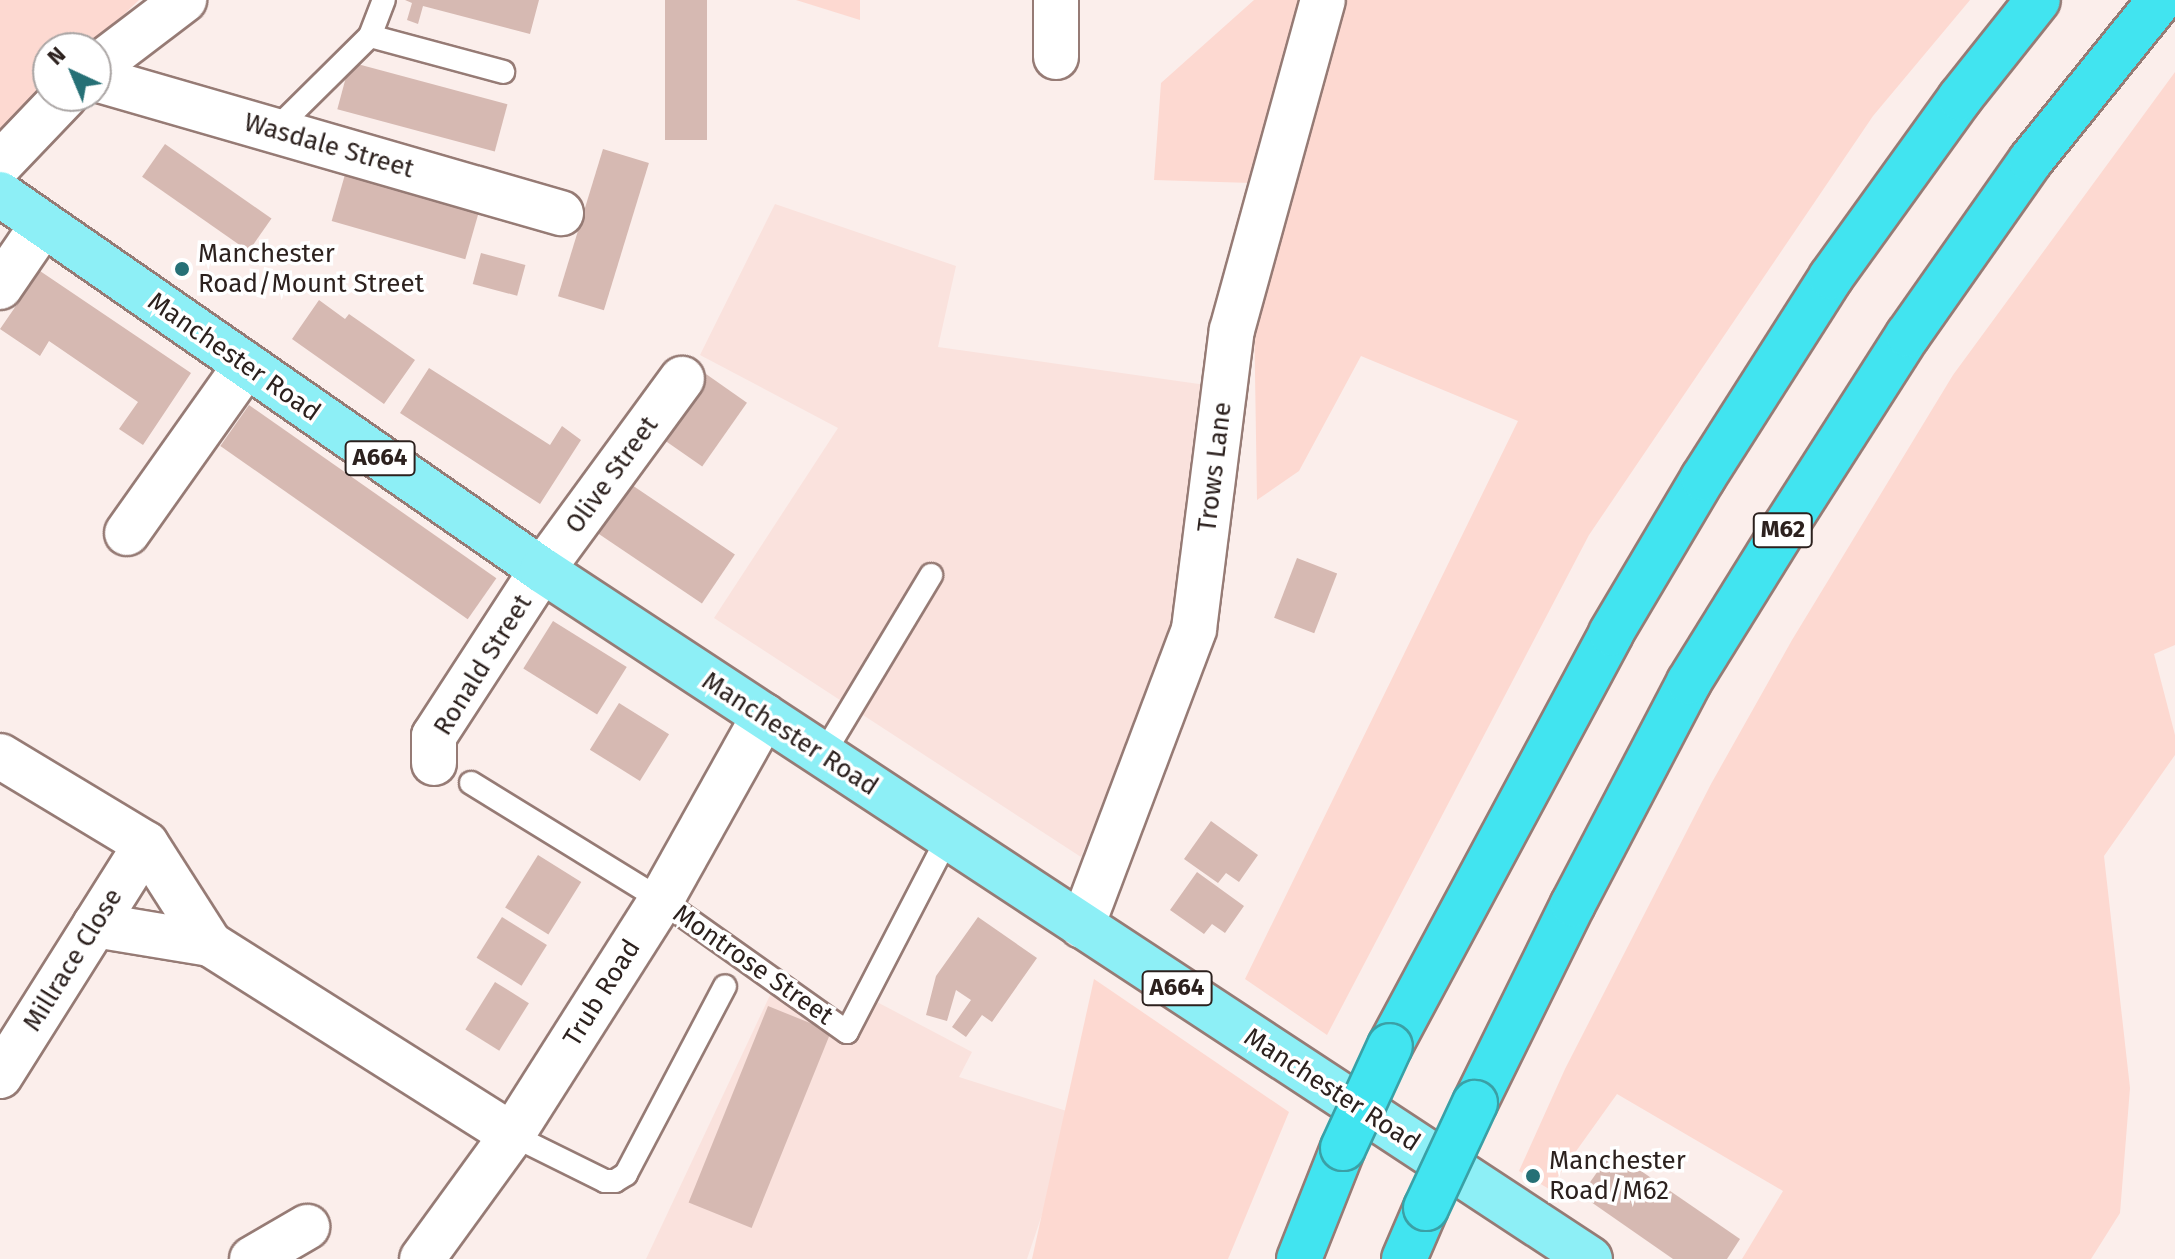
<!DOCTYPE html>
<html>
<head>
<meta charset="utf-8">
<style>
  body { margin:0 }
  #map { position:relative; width:2175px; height:1259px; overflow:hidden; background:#fbeeeb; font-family:"Fira Sans",sans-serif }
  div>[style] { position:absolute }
  .built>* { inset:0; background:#fae2dd }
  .green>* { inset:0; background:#fdd9d1 }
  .building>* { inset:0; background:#d6b9b2; transform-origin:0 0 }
  .roads { filter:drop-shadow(2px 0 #967b75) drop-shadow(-2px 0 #967b75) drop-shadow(0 2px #967b75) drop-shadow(0 -2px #967b75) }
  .service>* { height:22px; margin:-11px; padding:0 11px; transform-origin:11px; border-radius:11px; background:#fff }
  .minor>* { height:44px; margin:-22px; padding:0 22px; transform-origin:22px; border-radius:22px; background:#fff }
  .primary>* { height:44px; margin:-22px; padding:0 22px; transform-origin:22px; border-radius:22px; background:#8deff6 }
  .motorway>* { height:44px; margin:-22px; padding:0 22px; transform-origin:22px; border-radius:22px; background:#41e4f0 }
  .bridges { filter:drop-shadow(2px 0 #3aa0a6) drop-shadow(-2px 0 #3aa0a6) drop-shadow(0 2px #3aa0a6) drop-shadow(0 -2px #3aa0a6) }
  .motorway-bridge>* { height:44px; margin:-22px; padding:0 22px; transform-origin:22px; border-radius:22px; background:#41e4f0 }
  .dots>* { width:22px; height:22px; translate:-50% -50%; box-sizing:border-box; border:4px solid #fff; border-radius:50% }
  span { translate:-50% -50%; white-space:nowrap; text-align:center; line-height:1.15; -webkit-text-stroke:7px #fff; paint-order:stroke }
  .shield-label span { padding:2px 6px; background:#fff; border:2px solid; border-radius:6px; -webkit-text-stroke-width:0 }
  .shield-label { font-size:24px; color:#2c211e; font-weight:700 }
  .street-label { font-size:26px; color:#2c211e }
  .poi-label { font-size:26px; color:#2c211e }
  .left { translate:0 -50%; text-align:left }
  .north { position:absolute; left:32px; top:32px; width:80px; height:80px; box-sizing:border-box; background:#fff; border:2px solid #aba6a5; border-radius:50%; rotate:316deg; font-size:22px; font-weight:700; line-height:32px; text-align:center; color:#2c211e }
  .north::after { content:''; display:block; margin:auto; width:28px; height:36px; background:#267076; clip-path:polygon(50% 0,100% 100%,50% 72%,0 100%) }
</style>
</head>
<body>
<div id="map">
  <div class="built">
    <div style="clip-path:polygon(775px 204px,956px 266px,938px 347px,1206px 385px,1171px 632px,1081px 857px,714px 618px,838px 428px,700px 355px)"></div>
    <div style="clip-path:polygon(771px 993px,852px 1040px,877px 1002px,972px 1052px,959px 1077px,1076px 1114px,1027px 1259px,646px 1259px)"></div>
  </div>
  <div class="green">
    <div style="clip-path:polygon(0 0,139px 0,89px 48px,48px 48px,48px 87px,0 134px)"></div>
    <div style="clip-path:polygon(796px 0,860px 0,860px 20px)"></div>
    <div style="clip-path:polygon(1254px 0,1970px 0,1873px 116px,1589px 535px,1327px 1035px,1245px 979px,1518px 421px,1361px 356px,1299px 471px,1257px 500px,1252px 183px,1154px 180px,1161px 83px)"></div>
    <div style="clip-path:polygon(2175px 72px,2175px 645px,2154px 654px,2175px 735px,2175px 755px,2104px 856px,2130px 1088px,2120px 1213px,2091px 1259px,1742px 1259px,1783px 1191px,1617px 1094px,1549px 1189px,1519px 1171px,1565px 1069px,1711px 784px,1792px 640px,1953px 375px)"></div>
    <div style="clip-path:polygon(1094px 979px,1289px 1112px,1228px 1259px,1032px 1259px)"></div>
  </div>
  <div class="building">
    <div style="clip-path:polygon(405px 0,539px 0,530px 34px,423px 6px,418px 24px,407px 20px,412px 3px)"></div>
    <div style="left:665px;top:0;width:42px;height:140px"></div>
    <div style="left:350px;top:62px;width:163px;height:49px;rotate:15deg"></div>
    <div style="left:165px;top:144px;width:130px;height:40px;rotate:35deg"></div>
    <div style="left:603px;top:149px;width:48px;height:154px;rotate:17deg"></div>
    <div style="left:346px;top:171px;width:139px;height:52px;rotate:16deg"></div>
    <div style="left:481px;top:253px;width:46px;height:32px;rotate:15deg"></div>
    <div style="clip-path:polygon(40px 271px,191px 373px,143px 445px,119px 429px,138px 402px,49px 341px,40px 356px,0 329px)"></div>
    <div style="clip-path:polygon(319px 300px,345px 319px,349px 314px,415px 360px,384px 404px,292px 339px)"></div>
    <div style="clip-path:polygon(429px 368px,550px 445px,562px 426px,581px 440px,540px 504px,400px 413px)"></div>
    <div style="left:706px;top:374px;width:50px;height:78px;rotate:35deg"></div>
    <div style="left:249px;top:405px;width:302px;height:50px;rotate:35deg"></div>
    <div style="left:623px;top:479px;width:135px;height:59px;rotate:34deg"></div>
    <div style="left:1297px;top:558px;width:43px;height:64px;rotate:21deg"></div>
    <div style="left:553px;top:621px;width:87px;height:56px;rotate:32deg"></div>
    <div style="left:619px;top:703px;width:59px;height:55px;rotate:32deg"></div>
    <div style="clip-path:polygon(1211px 821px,1258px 855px,1239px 882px,1226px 873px,1218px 883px,1184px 859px)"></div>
    <div style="left:538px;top:855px;width:51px;height:62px;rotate:32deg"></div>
    <div style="clip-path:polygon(1197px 872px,1244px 906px,1225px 933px,1212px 924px,1204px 934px,1170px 910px)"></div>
    <div style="left:502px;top:917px;width:53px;height:48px;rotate:32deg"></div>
    <div style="clip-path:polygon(978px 917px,1037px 958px,992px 1022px,982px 1015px,966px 1037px,952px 1027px,971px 1000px,956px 990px,947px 1021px,926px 1015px,936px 976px)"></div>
    <div style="left:495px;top:982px;width:40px;height:56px;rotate:32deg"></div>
    <div style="left:768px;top:1006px;width:68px;height:212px;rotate:22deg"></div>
    <div style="clip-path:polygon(1612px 1151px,1740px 1239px,1727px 1259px,1673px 1259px,1581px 1195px)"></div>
  </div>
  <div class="roads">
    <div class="service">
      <div style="left:370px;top:36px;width:39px;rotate:-69deg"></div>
      <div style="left:274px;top:131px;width:135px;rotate:-44.7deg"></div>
      <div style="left:370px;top:36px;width:138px;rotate:15.1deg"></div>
      <div style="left:823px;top:755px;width:210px;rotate:-59deg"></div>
      <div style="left:471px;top:783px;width:223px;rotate:31.6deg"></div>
      <div style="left:661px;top:900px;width:228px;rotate:35.4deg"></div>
      <div style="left:847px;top:1032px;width:220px;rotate:-62.6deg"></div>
      <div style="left:512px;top:1135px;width:104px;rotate:26.3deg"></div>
      <div style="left:605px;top:1181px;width:10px"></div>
      <div style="left:615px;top:1181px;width:13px;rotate:-32deg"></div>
      <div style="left:626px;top:1174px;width:212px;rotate:-62.2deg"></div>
    </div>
    <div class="minor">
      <div style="left:1056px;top:0;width:57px;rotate:90deg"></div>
      <div style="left:96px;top:67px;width:111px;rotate:-37.3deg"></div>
      <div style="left:96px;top:79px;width:484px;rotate:16.1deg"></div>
      <div style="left:0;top:164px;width:94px;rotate:-46.3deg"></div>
      <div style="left:0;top:287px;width:76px;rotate:-55.7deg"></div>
      <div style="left:127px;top:533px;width:206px;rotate:-54.7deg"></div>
      <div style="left:0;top:756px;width:170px;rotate:31.1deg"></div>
      <div style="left:146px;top:844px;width:119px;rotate:57.4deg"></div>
      <div style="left:210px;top:944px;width:357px;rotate:32.3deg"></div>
      <div style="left:434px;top:763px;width:27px;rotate:-90deg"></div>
      <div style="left:434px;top:736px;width:198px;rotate:-57deg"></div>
      <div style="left:542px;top:570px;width:237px;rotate:-53.8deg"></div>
      <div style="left:95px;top:925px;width:117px;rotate:9.4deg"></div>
      <div style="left:1082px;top:926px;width:317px;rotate:-69.3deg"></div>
      <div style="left:1194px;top:629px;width:301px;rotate:-82.8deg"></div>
      <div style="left:1232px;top:330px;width:342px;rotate:-74.6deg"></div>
      <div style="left:0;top:1076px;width:274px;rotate:-57.8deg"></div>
      <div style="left:252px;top:1259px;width:64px;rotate:-30.2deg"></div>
      <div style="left:422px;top:1259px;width:153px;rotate:-54deg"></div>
      <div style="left:512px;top:1135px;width:278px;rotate:-57.6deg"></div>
      <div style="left:661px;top:900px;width:211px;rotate:-60.8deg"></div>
    </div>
    <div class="primary">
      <div style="left:0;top:194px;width:660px;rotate:34.75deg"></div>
      <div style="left:542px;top:570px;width:1254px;rotate:33.32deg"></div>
    </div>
    <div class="motorway">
      <div style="left:1390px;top:1046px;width:468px;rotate:-61.8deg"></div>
      <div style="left:1611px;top:633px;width:180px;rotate:-59.3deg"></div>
      <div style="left:1703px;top:478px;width:238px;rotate:-57.5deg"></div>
      <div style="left:1831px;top:277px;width:221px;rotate:-54.2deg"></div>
      <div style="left:1960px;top:98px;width:125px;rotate:-51.5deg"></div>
      <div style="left:1475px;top:1103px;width:222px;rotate:-63.8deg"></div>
      <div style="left:1573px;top:904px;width:250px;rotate:-62.4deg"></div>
      <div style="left:1689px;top:682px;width:182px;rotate:-58.2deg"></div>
      <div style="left:1785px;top:527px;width:228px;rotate:-57.4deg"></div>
      <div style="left:1908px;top:335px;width:214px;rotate:-54.9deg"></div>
      <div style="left:2031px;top:160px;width:206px;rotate:-51.1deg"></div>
      <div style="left:1299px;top:1259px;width:119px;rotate:-68.4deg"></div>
      <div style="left:1404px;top:1259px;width:56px;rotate:-66.7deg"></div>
    </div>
  </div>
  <div class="bridges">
    <div class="motorway-bridge">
      <div style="left:1343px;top:1148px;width:112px;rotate:-65.3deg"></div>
      <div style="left:1426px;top:1208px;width:116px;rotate:-65deg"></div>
    </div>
  </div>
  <div class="dots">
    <div style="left:182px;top:269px;background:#267076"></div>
    <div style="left:1533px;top:1176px;background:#267076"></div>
  </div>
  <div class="shield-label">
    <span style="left:380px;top:458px">A664</span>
    <span style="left:1783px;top:530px">M62</span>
    <span style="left:1177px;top:988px">A664</span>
  </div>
  <div class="street-label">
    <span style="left:329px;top:146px;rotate:16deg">Wasdale Street</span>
    <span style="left:234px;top:357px;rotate:35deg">Manchester Road</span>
    <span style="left:1215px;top:467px;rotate:-83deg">Trows Lane</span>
    <span style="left:612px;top:475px;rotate:-54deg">Olive Street</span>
    <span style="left:483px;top:665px;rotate:-58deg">Ronald Street</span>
    <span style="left:790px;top:734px;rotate:33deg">Manchester Road</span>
    <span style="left:73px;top:960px;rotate:-58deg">Millrace Close</span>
    <span style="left:753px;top:965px;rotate:35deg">Montrose Street</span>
    <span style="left:602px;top:993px;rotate:-58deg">Trub Road</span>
    <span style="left:1332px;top:1090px;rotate:33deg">Manchester Road</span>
  </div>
  <div class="poi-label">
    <span class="left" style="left:198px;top:269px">Manchester<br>Road/Mount Street</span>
    <span class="left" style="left:1549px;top:1176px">Manchester<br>Road/M62</span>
  </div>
  <div class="north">N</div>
</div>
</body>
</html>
